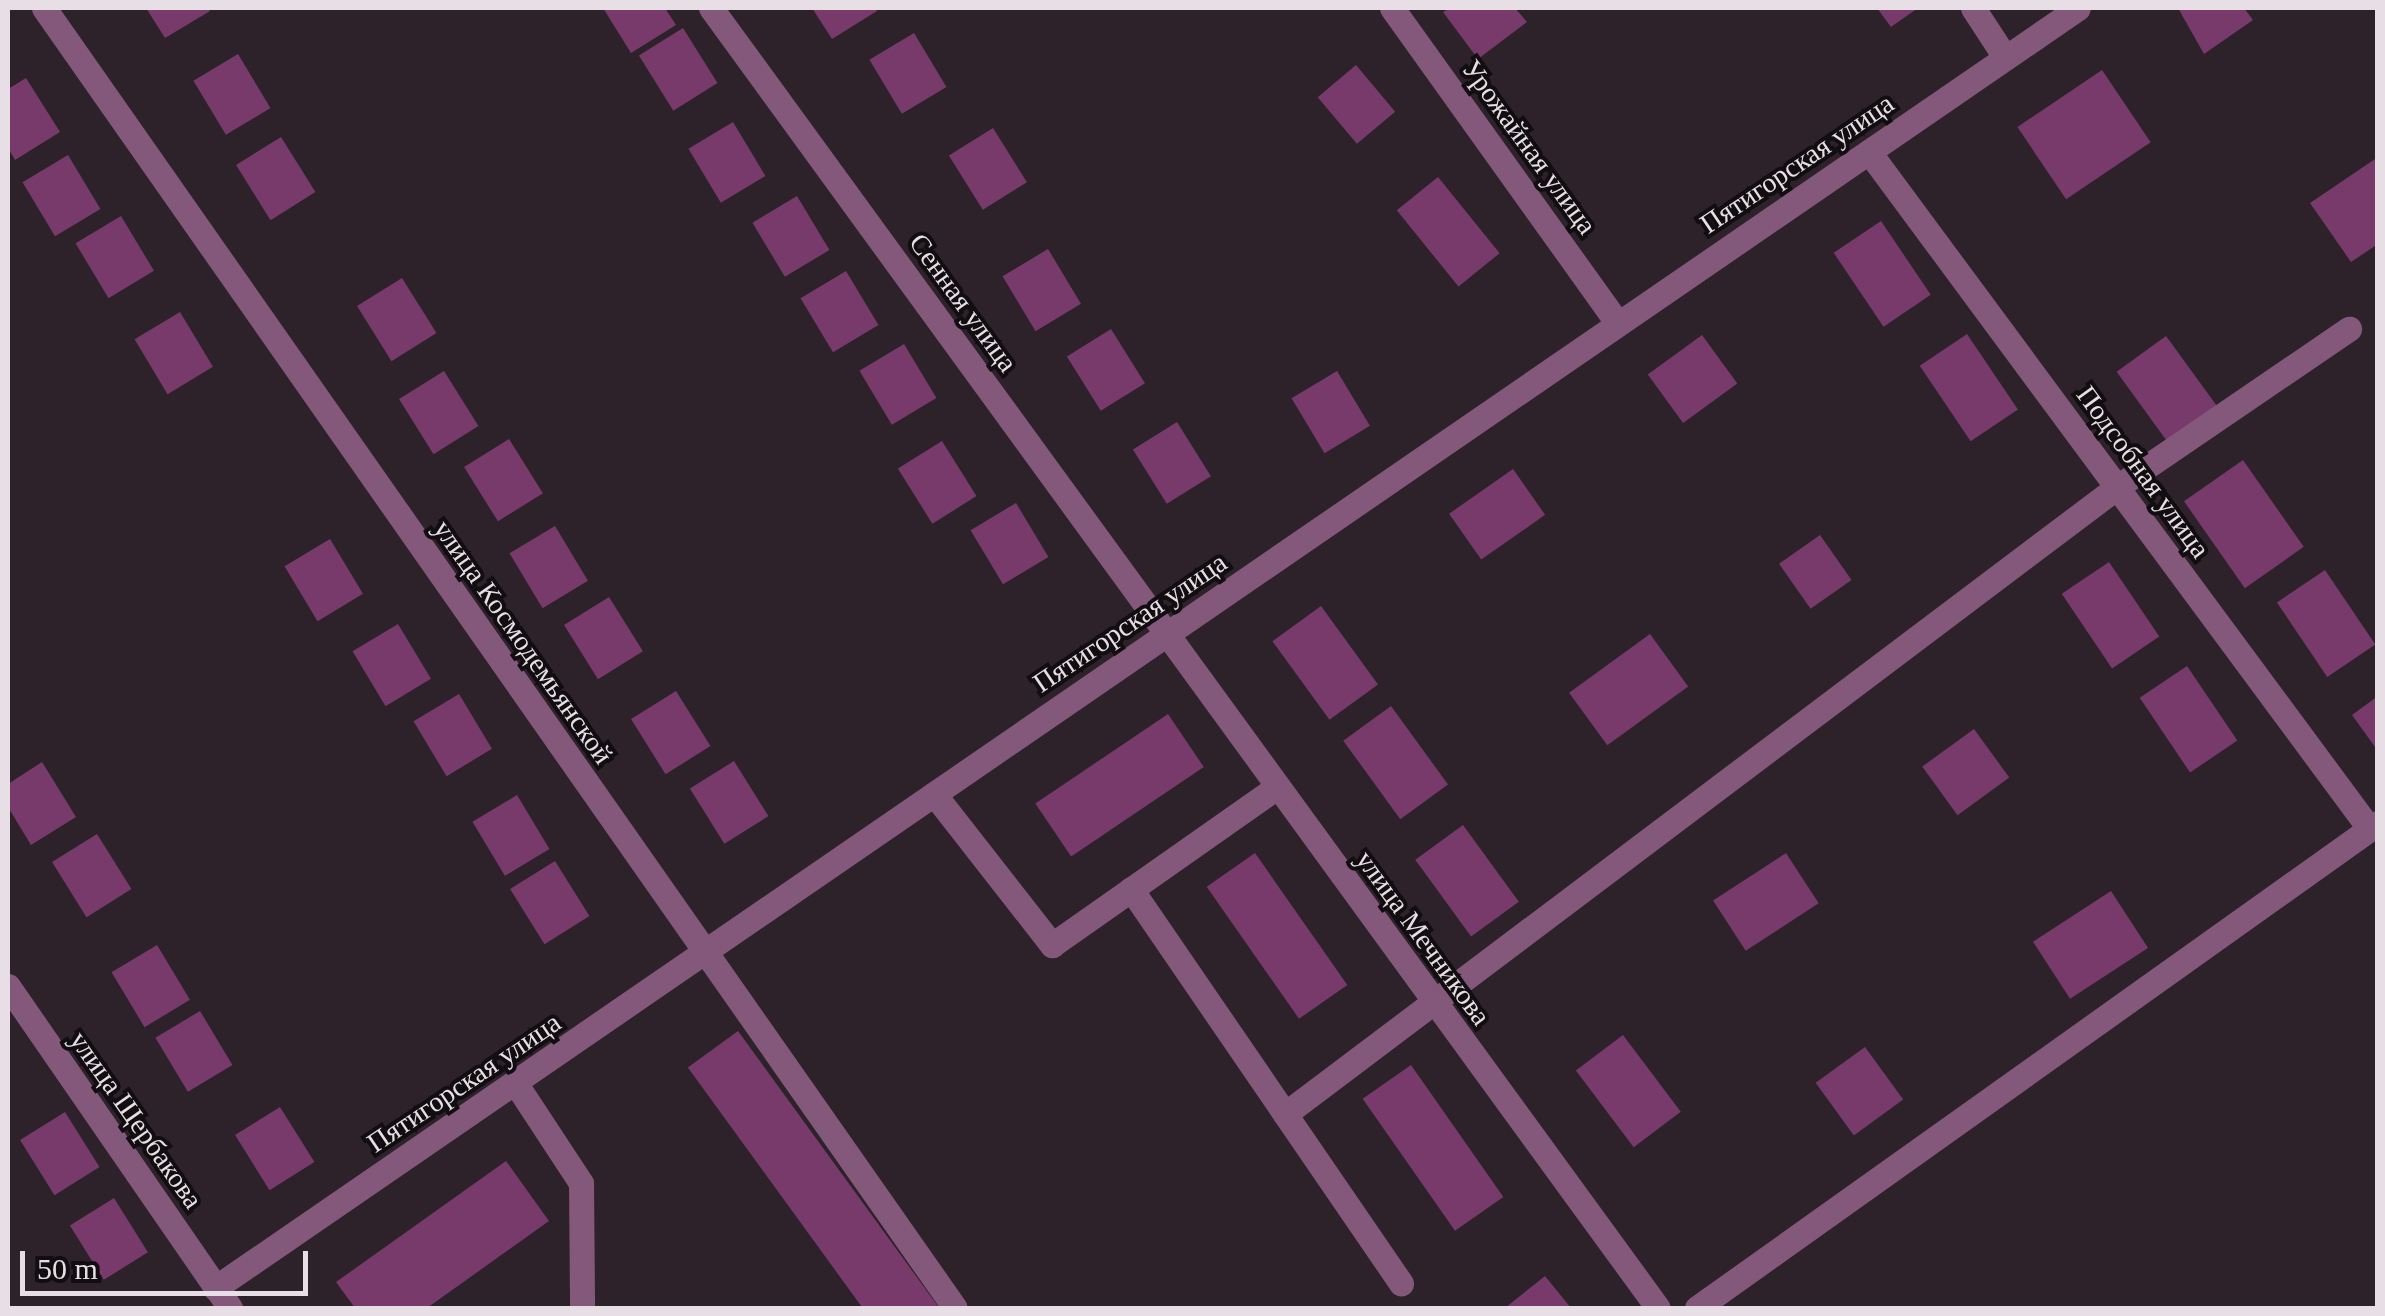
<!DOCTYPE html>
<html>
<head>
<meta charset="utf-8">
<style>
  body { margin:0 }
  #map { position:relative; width:2385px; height:1316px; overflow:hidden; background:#2d222a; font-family:"Times New Roman",serif }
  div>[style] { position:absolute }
  .building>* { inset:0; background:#773a6a; transform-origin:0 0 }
  .minor>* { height:25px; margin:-12.5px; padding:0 12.5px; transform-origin:12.5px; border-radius:12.5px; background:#84587a }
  span { translate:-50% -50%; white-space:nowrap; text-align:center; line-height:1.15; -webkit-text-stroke:8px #120d11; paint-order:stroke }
  .street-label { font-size:28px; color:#e7dfe5 }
  .frame { position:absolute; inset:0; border:10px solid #e7dfe5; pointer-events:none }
  .scale { position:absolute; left:20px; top:1251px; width:288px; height:45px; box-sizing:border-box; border:5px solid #e7dfe5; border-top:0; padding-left:12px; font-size:30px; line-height:35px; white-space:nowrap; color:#e7dfe5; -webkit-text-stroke:8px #120d11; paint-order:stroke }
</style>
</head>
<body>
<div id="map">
  <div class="building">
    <div style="clip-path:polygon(146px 8px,208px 8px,210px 11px,165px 38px)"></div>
    <div style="clip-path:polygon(603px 8px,665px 8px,676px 25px,631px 53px)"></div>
    <div style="clip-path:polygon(812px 8px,875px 8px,877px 11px,832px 39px)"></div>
    <div style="clip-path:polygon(1450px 8px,1515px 8px,1527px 22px,1478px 59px,1443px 12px)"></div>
    <div style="clip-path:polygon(1877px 8px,1918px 8px,1891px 27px)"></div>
    <div style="clip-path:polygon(2178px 8px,2244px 8px,2253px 20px,2204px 54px)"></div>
    <div style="left:683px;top:28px;width:65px;height:52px;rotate:58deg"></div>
    <div style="left:914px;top:33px;width:63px;height:52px;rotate:59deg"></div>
    <div style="left:238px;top:54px;width:63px;height:52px;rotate:59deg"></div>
    <div style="left:1356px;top:65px;width:61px;height:50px;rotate:50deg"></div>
    <div style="left:2102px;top:70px;width:87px;height:102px;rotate:56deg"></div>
    <div style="clip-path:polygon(26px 78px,60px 132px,15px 160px,8px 148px,8px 89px)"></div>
    <div style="left:733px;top:122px;width:63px;height:52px;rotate:59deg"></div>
    <div style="left:993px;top:128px;width:64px;height:52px;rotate:58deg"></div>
    <div style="left:281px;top:137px;width:65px;height:53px;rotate:58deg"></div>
    <div style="left:68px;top:155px;width:63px;height:53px;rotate:59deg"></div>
    <div style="clip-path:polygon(2378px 157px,2378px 244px,2351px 262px,2310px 203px)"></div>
    <div style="left:1438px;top:177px;width:98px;height:53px;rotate:51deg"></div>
    <div style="left:797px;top:196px;width:63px;height:52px;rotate:59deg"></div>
    <div style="left:121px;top:216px;width:64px;height:53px;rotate:59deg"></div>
    <div style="left:1881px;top:221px;width:89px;height:57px;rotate:56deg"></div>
    <div style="left:1048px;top:249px;width:64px;height:53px;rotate:59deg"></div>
    <div style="left:846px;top:271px;width:63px;height:53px;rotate:59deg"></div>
    <div style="left:402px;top:278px;width:65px;height:53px;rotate:58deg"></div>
    <div style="left:180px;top:312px;width:64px;height:53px;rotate:59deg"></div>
    <div style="left:1111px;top:329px;width:64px;height:52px;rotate:58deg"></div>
    <div style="left:1967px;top:334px;width:91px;height:57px;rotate:56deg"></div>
    <div style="left:1702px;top:335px;width:60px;height:67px;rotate:54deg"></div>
    <div style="left:2166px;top:336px;width:86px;height:61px;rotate:54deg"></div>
    <div style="left:904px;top:344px;width:63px;height:52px;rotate:59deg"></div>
    <div style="left:444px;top:371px;width:65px;height:53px;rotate:58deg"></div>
    <div style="left:1337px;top:371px;width:64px;height:53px;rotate:59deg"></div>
    <div style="left:1177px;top:422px;width:64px;height:52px;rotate:58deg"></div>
    <div style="left:509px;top:439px;width:64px;height:53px;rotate:58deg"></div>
    <div style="left:942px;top:441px;width:65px;height:52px;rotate:58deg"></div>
    <div style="left:2243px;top:460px;width:106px;height:72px;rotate:55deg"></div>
    <div style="left:1513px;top:469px;width:56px;height:78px;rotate:55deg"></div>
    <div style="left:1016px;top:503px;width:63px;height:53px;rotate:59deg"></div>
    <div style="left:555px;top:526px;width:64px;height:53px;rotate:59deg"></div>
    <div style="left:1820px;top:535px;width:55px;height:50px;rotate:55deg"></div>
    <div style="left:330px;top:539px;width:64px;height:53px;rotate:59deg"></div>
    <div style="left:2109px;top:562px;width:90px;height:57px;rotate:56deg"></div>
    <div style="left:2325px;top:570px;width:90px;height:58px;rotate:56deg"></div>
    <div style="left:609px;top:597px;width:64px;height:53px;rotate:58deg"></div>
    <div style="left:1321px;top:606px;width:97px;height:60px;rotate:54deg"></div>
    <div style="left:398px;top:624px;width:64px;height:53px;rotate:59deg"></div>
    <div style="left:1650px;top:634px;width:65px;height:100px;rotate:54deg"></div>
    <div style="left:2187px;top:666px;width:90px;height:57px;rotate:56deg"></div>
    <div style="left:676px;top:691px;width:65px;height:53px;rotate:58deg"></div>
    <div style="left:459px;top:694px;width:64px;height:53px;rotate:59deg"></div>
    <div style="clip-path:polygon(2378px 696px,2378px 751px,2352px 715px)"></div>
    <div style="left:1391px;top:706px;width:97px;height:59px;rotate:54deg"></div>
    <div style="left:1168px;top:714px;width:64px;height:160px;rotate:56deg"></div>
    <div style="left:1974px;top:729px;width:60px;height:64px;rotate:54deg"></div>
    <div style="left:734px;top:761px;width:65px;height:52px;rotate:58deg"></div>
    <div style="clip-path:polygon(42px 762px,76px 817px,31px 845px,8px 807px,8px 784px)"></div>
    <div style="left:517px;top:795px;width:63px;height:52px;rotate:59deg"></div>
    <div style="left:1463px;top:825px;width:95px;height:59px;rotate:54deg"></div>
    <div style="left:97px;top:834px;width:65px;height:53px;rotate:58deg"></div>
    <div style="left:1255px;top:853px;width:161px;height:59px;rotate:55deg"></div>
    <div style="left:1786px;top:853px;width:60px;height:87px;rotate:57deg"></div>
    <div style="left:555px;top:861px;width:65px;height:53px;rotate:58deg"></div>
    <div style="left:2111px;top:891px;width:68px;height:93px;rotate:57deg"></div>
    <div style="left:157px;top:945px;width:64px;height:53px;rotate:59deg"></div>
    <div style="left:200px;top:1011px;width:63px;height:52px;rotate:59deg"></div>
    <div style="left:738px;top:1031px;width:340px;height:62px;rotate:54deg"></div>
    <div style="left:1623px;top:1035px;width:96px;height:59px;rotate:53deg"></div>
    <div style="left:1865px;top:1047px;width:65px;height:61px;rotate:54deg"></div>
    <div style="left:1411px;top:1065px;width:161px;height:59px;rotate:55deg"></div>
    <div style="left:280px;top:1107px;width:65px;height:53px;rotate:58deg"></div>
    <div style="left:65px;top:1112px;width:65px;height:53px;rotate:58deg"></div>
    <div style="clip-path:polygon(506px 1161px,549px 1221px,427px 1308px,355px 1308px,336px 1282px)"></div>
    <div style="left:114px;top:1198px;width:64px;height:52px;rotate:58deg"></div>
    <div style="clip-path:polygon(1545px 1276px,1571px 1308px,1505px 1308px)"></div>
  </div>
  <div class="minor">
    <div style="left:44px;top:8px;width:1587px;rotate:54.98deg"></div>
    <div style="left:711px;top:8px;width:1608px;rotate:53.93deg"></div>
    <div style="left:1392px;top:8px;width:386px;rotate:54.4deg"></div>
    <div style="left:1973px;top:8px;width:59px;rotate:56.9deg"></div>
    <div style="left:1869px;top:152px;width:841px;rotate:53.51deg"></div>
    <div style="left:934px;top:794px;width:192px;rotate:52deg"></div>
    <div style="left:1052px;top:945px;width:275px;rotate:-35.1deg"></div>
    <div style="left:1131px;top:889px;width:478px;rotate:55.6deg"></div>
    <div style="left:8px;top:986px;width:391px;rotate:55.4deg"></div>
    <div style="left:516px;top:1084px;width:118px;rotate:56.7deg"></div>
    <div style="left:581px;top:1183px;width:125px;rotate:89.5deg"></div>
    <div style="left:1285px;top:1114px;width:1042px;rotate:-37deg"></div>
    <div style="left:2117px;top:487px;width:281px;rotate:-34.3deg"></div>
    <div style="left:215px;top:1288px;width:2260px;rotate:-34.49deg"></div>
    <div style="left:1697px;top:1308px;width:836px;rotate:-35.46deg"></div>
  </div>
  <div class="street-label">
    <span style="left:1529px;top:147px;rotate:54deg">Урожайная улица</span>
    <span style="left:1797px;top:164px;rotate:-34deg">Пятигорская улица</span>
    <span style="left:963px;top:303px;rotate:54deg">Сенная улица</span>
    <span style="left:2143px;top:472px;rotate:54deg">Подсобная улица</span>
    <span style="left:1130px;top:623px;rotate:-34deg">Пятигорская улица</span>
    <span style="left:523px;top:642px;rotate:55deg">улица Космодемьянской</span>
    <span style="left:1423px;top:938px;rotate:54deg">улица Мечникова</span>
    <span style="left:464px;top:1083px;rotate:-34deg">Пятигорская улица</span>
    <span style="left:136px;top:1120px;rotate:55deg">улица Щербакова</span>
  </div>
  <div class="frame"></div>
  <div class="scale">50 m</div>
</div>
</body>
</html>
